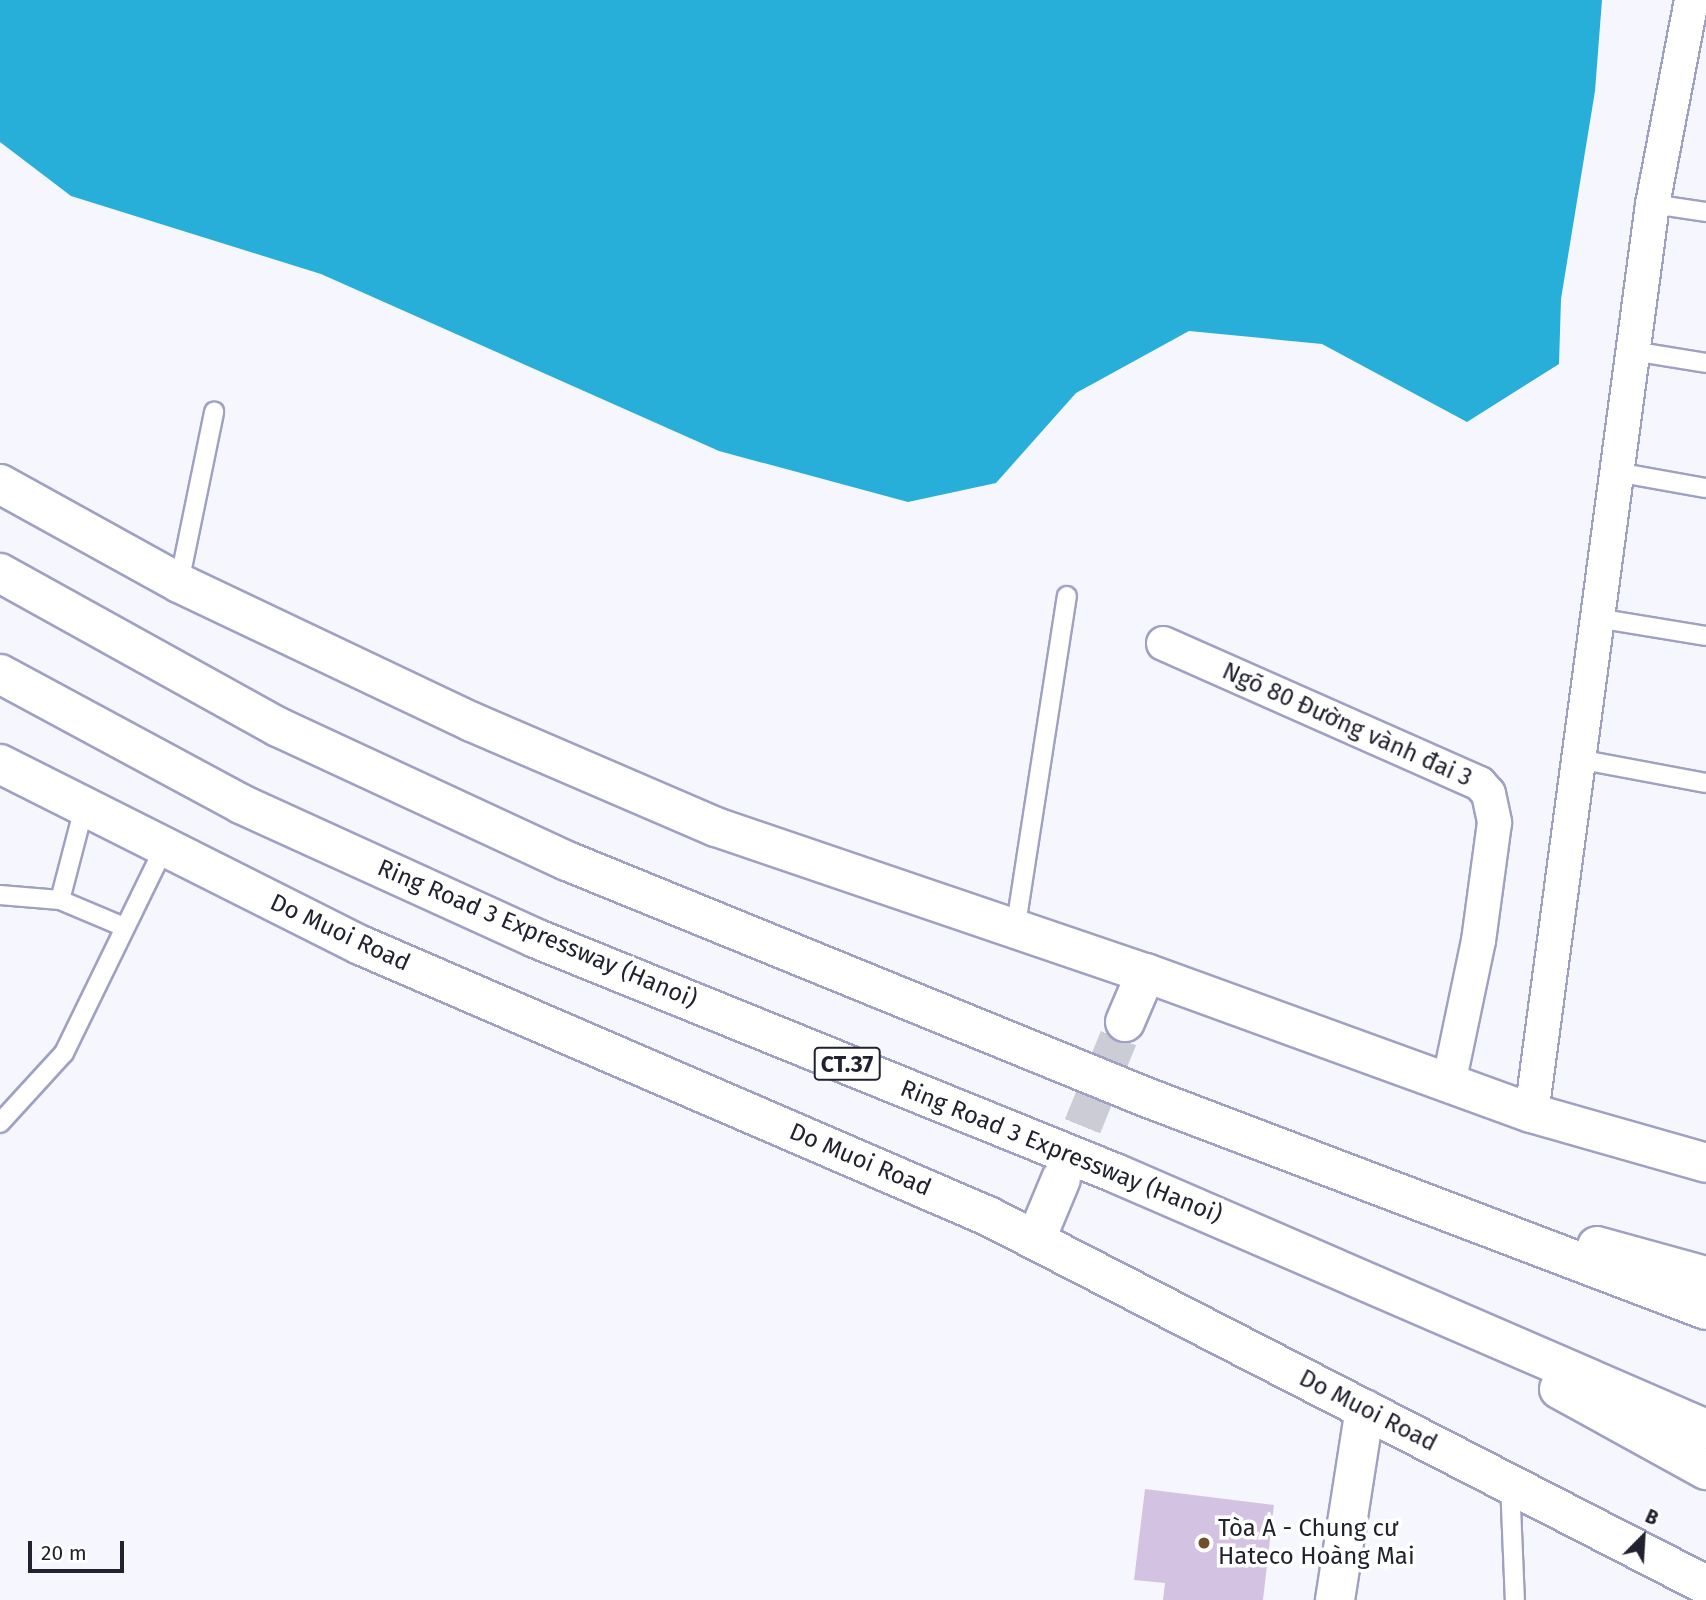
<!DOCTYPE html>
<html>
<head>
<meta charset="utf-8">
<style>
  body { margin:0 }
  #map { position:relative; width:1706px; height:1600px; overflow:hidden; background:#f6f7fe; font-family:"Fira Sans",sans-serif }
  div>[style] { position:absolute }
  .water>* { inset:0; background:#28afd9 }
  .building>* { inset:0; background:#d4c2e2 }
  .primary-tunnel>* { height:38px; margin-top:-19px; transform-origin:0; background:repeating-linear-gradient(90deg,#cbccd5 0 38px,transparent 0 57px) }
  .roads { filter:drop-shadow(2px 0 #9fa1c3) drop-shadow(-2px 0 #9fa1c3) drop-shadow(0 2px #9fa1c3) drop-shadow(0 -2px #9fa1c3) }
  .service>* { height:18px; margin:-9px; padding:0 9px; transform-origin:9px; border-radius:9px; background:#fff }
  .minor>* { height:33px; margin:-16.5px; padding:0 16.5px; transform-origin:16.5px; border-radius:16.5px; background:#fff }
  .tertiary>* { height:38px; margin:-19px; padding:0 19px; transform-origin:19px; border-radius:19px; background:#fff }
  .primary>* { height:38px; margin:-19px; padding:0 19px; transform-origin:19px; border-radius:19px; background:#fff }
  .motorway>* { height:38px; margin:-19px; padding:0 19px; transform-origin:19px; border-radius:19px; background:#fff }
  .dots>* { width:19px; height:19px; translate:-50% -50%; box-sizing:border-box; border:4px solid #fff; border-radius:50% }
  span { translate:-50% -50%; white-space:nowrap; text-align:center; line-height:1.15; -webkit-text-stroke:7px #fff; paint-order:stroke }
  .shield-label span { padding:2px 5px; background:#fff; border:2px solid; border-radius:5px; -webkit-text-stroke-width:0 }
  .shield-label { font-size:23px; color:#21222f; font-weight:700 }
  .street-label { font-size:24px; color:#21222f }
  .poi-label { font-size:24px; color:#21222f }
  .left { translate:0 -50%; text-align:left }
  .north { position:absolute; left:1608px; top:1502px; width:70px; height:70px; -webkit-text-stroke:5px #fff; paint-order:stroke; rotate:24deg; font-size:19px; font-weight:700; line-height:28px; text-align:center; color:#21222f }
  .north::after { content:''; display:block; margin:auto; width:24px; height:32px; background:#21222f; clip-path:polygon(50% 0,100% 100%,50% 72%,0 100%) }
  .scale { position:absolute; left:28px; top:1541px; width:96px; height:32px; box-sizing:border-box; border:4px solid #21222f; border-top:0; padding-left:9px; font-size:21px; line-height:24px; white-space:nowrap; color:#21222f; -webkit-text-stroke:5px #fff; paint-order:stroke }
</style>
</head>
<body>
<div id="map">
  <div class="water">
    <div style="clip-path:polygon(0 0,1602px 0,1595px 91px,1561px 299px,1559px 364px,1467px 422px,1322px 344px,1189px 331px,1076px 393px,996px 483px,908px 502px,719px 451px,321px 274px,71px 196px,0 142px)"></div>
  </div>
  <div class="building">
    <div style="clip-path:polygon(1145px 1489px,1274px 1505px,1263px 1600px,1163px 1600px,1165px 1583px,1134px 1580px)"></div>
  </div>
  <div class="primary-tunnel">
    <div style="left:1061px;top:1179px;width:170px;rotate:-67.8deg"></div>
  </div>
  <div class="roads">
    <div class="service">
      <div style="left:1652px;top:204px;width:55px;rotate:8.4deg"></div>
      <div style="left:1633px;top:351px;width:74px;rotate:9.3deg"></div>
      <div style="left:1616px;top:472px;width:91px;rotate:10.1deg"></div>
      <div style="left:179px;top:583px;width:175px;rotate:-78.4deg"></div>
      <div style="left:1597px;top:618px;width:110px;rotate:9.4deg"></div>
      <div style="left:1578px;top:759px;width:130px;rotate:10.6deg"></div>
      <div style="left:0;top:895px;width:60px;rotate:4.8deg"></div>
      <div style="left:60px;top:900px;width:67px;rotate:22.8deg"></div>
      <div style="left:60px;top:900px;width:95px;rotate:-75.4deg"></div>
      <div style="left:1015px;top:931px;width:339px;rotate:-81.2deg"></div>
      <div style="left:0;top:1123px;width:95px;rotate:-47.6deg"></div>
      <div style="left:64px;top:1053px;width:228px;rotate:-64deg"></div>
      <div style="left:1510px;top:1483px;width:117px;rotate:87.6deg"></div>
    </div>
    <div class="minor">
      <div style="left:1163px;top:643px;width:346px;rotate:23.9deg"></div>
      <div style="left:1479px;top:783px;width:13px;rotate:48deg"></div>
      <div style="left:1488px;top:793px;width:30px;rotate:78deg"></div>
      <div style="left:1494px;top:822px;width:119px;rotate:97.7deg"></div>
      <div style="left:1478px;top:940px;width:146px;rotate:101.8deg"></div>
      <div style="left:1531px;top:1113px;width:917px;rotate:-82.42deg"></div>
      <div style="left:1652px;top:204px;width:208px;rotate:-79.2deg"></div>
    </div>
    <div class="tertiary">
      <div style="left:1335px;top:1600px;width:193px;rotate:-81.1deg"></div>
    </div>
    <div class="primary">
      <div style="left:0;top:484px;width:205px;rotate:28.9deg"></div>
      <div style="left:179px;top:583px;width:324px;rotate:25.4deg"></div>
      <div style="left:472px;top:722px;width:266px;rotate:23.3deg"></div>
      <div style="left:716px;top:827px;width:454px;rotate:18.8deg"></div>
      <div style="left:1146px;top:973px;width:410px;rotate:20deg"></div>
      <div style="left:1531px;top:1113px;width:182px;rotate:15.9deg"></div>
      <div style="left:0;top:764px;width:403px;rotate:26.7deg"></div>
      <div style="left:360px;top:945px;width:686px;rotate:23.35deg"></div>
      <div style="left:990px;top:1217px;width:805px;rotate:27.2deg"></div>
      <div style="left:1125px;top:1022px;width:53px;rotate:-66.8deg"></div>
      <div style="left:1036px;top:1239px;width:65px;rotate:-67.4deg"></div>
    </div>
    <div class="motorway">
      <div style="left:0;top:573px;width:318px;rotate:29deg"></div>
      <div style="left:278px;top:727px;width:319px;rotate:24.9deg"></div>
      <div style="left:567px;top:861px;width:622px;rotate:22.19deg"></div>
      <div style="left:1143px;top:1096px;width:602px;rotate:20.81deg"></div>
      <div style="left:0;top:674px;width:274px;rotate:28.3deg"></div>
      <div style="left:241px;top:804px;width:323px;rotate:24.5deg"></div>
      <div style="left:535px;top:938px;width:626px;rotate:22.06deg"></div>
      <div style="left:1115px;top:1173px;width:644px;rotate:23.42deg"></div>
      <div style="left:1597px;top:1246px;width:113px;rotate:15.4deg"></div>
      <div style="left:1559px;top:1389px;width:168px;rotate:28.9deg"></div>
    </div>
  </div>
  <div class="dots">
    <div style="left:1204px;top:1543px;background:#734f29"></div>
  </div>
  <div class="shield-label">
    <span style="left:847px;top:1064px">CT.37</span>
  </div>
  <div class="street-label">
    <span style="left:1347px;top:725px;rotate:24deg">Ngõ 80 Đường vành đai 3</span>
    <span style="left:340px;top:933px;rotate:25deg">Do Muoi Road</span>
    <span style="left:537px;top:934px;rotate:23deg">Ring Road 3 Expressway (Hanoi)</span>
    <span style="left:1061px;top:1152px;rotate:22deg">Ring Road 3 Expressway (Hanoi)</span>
    <span style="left:860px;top:1160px;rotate:23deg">Do Muoi Road</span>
    <span style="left:1368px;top:1411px;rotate:27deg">Do Muoi Road</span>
  </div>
  <div class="poi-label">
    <span class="left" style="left:1218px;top:1543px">Tòa A - Chung cư<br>Hateco Hoàng Mai</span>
  </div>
  <div class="north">B</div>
  <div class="scale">20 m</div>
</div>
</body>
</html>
